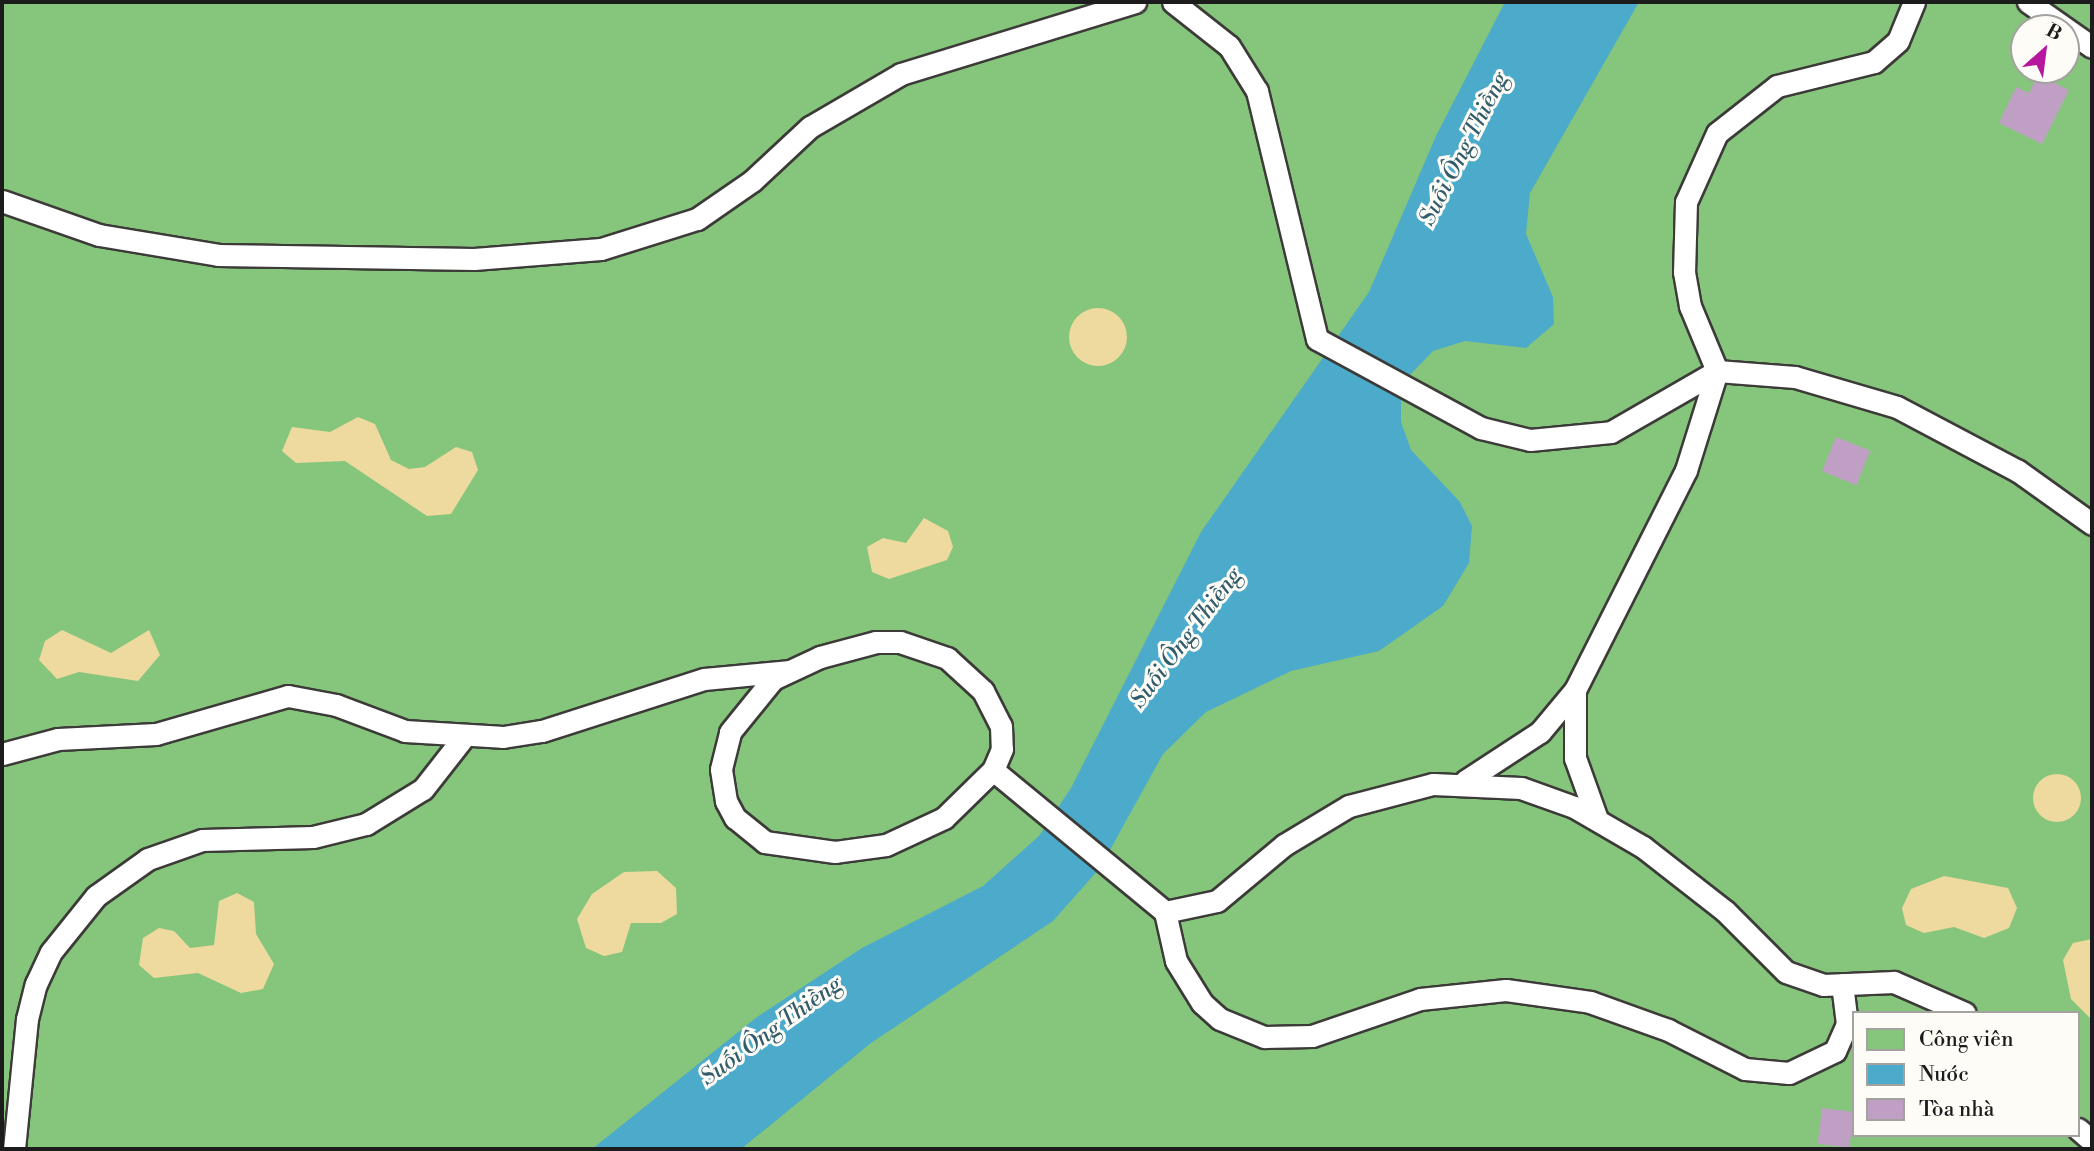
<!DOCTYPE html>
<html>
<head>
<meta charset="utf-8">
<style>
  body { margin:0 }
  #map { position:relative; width:2094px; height:1151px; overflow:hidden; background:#f1edd6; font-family:"Libre Bodoni",serif }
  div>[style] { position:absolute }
  .green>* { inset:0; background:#86c57c }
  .sand>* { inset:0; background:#eeda9e }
  .round { border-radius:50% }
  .water>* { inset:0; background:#4caacb }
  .building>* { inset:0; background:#c09fc5; transform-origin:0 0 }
  .roads { filter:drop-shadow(2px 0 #3c3b38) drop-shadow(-2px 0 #3c3b38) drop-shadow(0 2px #3c3b38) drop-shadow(0 -2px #3c3b38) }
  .lane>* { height:21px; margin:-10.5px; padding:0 10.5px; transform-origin:10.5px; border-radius:10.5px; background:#fff }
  span { translate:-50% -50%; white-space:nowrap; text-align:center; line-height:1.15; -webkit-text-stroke:6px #fdfcf7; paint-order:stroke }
  .water-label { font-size:23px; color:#325c6b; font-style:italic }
  .frame { position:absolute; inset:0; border:4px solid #1c1c1c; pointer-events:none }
  .legend { position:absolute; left:1852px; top:1011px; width:228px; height:126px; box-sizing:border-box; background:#fdfcf7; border:2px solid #a3a29f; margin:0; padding:9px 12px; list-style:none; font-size:21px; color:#1c1c1c }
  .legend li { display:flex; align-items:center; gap:14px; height:35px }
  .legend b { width:35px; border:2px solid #a3a29f }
  .north { position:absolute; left:2010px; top:14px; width:70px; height:70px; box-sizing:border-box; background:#fdfcf7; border:2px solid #a3a29f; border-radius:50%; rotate:28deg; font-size:19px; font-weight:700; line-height:28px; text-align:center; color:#1c1c1c }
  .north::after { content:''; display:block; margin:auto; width:24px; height:32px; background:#b5179e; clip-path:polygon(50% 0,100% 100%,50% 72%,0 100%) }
</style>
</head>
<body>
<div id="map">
  <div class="green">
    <div style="clip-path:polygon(evenodd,2px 2px,2092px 2px,2092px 1149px,2px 1149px,2px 2px,2024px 28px,2066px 28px,2066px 70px,2024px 70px,2024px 28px,2px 2px,1854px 1013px,2078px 1013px,2078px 1135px,1854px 1135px,1854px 1013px)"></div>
  </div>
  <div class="sand">
    <div class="round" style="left:1069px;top:308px;width:58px;height:58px"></div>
    <div style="clip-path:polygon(358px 417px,375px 424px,391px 460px,409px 469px,425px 467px,456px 447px,472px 452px,478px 470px,451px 514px,427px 516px,345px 461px,296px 463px,282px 451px,292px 427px,330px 432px)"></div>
    <div style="clip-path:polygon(924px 518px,948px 531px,953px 547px,947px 560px,889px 579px,872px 572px,867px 547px,883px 538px,906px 543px)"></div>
    <div style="clip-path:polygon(62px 630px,111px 653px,149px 630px,160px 655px,138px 681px,79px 672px,57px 679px,39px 660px,45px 641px)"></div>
    <div class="round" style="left:2033px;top:774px;width:48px;height:48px"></div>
    <div style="clip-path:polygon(657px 871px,676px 888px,677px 914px,661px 923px,631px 923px,622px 952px,604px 956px,586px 948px,577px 919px,592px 894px,624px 872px)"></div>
    <div style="clip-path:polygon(1944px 876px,2008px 888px,2017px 908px,2009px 928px,1984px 938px,1954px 927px,1924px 933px,1906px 925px,1902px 908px,1911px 889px)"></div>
    <div style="clip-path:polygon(237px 893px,254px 902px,256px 934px,274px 964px,263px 989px,241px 993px,198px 973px,154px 978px,139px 965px,143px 938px,159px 928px,174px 931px,190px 948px,214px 945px,219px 901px)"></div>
    <div style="clip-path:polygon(2092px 939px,2092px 1020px,2071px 999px,2063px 960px,2073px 943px)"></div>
  </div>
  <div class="water">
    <div style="clip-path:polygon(1505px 2px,1639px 2px,1530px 193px,1526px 234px,1553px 297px,1554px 324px,1526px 348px,1465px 341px,1433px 351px,1408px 377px,1401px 394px,1401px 422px,1411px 450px,1460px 502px,1472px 526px,1469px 563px,1443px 606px,1379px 651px,1291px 671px,1206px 712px,1163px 754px,1100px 868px,1053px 921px,871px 1043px,741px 1149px,592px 1149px,757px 1017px,862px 948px,983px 886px,1039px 836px,1071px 788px,1201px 532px,1369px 292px,1436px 136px)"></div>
  </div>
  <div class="building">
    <div style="clip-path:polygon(2038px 75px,2069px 90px,2042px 144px,1999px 123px,2016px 87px,2029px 93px)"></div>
    <div style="left:1836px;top:437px;width:37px;height:37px;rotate:22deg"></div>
    <div style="left:1822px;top:1108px;width:32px;height:36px;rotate:7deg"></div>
  </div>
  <div class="roads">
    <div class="lane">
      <div style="left:1173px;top:2px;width:71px;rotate:38.2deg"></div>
      <div style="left:1229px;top:46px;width:53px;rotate:58.1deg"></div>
      <div style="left:1257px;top:91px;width:255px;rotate:76.4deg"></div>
      <div style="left:1317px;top:339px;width:187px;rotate:28.5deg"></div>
      <div style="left:1481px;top:428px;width:50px;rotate:13.8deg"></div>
      <div style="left:1530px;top:440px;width:81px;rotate:-5.6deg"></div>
      <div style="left:1611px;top:432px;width:122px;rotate:-29.9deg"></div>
      <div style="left:1914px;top:2px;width:42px;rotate:112.3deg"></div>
      <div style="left:1898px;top:41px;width:32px;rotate:139deg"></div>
      <div style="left:1874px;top:62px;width:100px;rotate:166.1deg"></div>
      <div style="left:1777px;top:86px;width:76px;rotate:141.9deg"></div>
      <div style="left:1717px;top:133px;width:76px;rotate:114.2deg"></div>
      <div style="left:1686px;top:202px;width:70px;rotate:91.6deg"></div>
      <div style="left:1684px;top:272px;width:35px;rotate:80deg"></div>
      <div style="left:1690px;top:306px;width:70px;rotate:67.4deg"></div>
      <div style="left:1717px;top:371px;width:78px;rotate:4.4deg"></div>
      <div style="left:1795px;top:377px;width:106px;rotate:16.4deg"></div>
      <div style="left:1897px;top:407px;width:137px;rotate:27.9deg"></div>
      <div style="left:2018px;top:471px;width:91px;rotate:35.6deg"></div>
      <div style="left:2028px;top:2px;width:78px;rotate:35.1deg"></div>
      <div style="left:2px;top:201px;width:103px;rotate:19.3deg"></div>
      <div style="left:99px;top:235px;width:121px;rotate:9.5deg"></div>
      <div style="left:218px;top:255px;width:256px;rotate:0.9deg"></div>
      <div style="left:474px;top:259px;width:127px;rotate:-4.5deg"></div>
      <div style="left:601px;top:249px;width:101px;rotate:-17.4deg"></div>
      <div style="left:697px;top:219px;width:67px;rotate:-34.6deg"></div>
      <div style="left:752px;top:181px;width:79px;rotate:-43deg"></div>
      <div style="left:810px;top:127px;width:105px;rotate:-30.2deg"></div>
      <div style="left:901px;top:74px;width:245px;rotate:-17.1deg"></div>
      <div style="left:876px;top:642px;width:24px"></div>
      <div style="left:900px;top:642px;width:50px;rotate:18.8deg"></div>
      <div style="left:947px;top:658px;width:49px;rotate:42.5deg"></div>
      <div style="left:983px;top:691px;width:39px;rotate:63deg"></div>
      <div style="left:1001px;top:726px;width:23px;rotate:88deg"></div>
      <div style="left:1002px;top:749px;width:23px;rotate:113deg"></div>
      <div style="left:993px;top:770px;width:69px;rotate:135.6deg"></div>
      <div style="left:944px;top:818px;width:64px;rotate:155deg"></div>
      <div style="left:886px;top:845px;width:51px;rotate:172.2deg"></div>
      <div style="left:835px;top:852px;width:71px;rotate:-171.9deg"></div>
      <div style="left:765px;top:842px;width:38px;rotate:-141deg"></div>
      <div style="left:735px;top:818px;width:19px;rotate:-118deg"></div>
      <div style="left:726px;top:801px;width:32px;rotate:-99deg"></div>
      <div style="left:721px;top:769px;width:38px;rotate:-76deg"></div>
      <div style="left:730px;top:732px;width:68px;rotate:-50.9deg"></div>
      <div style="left:773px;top:679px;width:52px;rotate:-25.1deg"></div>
      <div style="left:820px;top:657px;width:58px;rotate:-15deg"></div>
      <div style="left:2px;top:754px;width:58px;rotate:-15deg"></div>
      <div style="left:58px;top:739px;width:98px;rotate:-2.9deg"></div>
      <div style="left:156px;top:734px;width:137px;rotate:-16.1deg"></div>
      <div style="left:288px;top:696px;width:49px;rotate:10.6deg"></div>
      <div style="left:336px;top:705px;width:74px;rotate:20.6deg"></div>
      <div style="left:405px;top:731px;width:98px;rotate:3.5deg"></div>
      <div style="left:503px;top:737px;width:39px;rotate:-9deg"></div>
      <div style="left:542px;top:731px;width:170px;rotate:-17.8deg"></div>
      <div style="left:704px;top:679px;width:84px;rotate:-5.4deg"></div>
      <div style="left:993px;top:770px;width:223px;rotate:39.5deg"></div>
      <div style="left:1165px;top:912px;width:53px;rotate:-11.9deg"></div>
      <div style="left:1217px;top:901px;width:87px;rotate:-39.9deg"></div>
      <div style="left:1284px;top:845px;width:76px;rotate:-31deg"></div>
      <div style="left:1349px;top:806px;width:87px;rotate:-14.7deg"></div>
      <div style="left:1433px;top:784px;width:88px;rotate:2.6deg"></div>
      <div style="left:1521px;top:788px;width:56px;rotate:19.7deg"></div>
      <div style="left:1574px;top:807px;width:80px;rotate:30.1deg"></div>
      <div style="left:1643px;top:847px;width:104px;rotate:38deg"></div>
      <div style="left:1725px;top:911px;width:86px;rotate:45deg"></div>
      <div style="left:1786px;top:972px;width:39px;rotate:19deg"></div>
      <div style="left:1823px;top:985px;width:71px;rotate:-2.4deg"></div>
      <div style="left:1894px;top:982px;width:77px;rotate:23.6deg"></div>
      <div style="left:1465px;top:781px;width:90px;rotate:-33.2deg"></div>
      <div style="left:1540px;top:732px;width:55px;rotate:-50.2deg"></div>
      <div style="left:1597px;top:819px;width:65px;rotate:-109.8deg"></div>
      <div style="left:1575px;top:758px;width:68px;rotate:-90deg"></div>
      <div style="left:1575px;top:690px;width:246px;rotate:-63.2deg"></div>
      <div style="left:1686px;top:470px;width:104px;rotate:-72.6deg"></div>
      <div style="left:1165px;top:912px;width:50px;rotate:77.3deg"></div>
      <div style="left:1176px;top:961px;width:49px;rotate:58.2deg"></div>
      <div style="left:1202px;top:1003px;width:24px;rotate:42deg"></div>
      <div style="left:1220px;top:1019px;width:48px;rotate:22.2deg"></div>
      <div style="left:1264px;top:1037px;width:48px;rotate:-1.2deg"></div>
      <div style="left:1312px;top:1036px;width:114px;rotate:-18.9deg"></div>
      <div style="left:1420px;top:999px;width:86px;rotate:-6deg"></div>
      <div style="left:1506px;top:990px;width:85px;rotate:8.1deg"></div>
      <div style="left:1590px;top:1002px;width:83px;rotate:19.7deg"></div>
      <div style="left:1668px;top:1030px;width:86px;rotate:26.9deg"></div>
      <div style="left:1745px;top:1069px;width:44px;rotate:5.2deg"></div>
      <div style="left:1789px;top:1073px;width:51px;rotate:-25.6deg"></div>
      <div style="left:1835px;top:1051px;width:30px;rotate:-66deg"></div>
      <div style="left:1847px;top:1024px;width:40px;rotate:-97.1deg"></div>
      <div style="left:2078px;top:1129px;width:18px;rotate:41deg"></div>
      <div style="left:14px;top:1149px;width:131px;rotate:-84.3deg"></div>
      <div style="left:27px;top:1019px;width:36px;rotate:-76deg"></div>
      <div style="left:36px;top:984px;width:35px;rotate:-65deg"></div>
      <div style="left:51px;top:952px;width:72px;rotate:-51.2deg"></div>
      <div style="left:96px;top:896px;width:64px;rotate:-35.4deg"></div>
      <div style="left:148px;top:859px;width:57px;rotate:-19.4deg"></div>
      <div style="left:202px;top:840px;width:111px;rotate:-1.5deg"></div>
      <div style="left:313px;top:837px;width:55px;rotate:-13.8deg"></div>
      <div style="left:366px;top:824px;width:67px;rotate:-31.6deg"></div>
      <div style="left:423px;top:789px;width:65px;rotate:-51.9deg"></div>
    </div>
  </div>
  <div class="water-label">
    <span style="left:1464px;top:149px;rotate:-63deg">Suối Ông Thiềng</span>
    <span style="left:1186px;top:638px;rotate:-53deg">Suối Ông Thiềng</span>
    <span style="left:771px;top:1031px;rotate:-36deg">Suối Ông Thiềng</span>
  </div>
  <div class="frame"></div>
  <ul class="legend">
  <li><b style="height:19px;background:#86c57c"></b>Công viên</li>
  <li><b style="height:19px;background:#4caacb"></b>Nước</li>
  <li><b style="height:19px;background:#c09fc5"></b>Tòa nhà</li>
  </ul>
  <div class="north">B</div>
</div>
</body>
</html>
